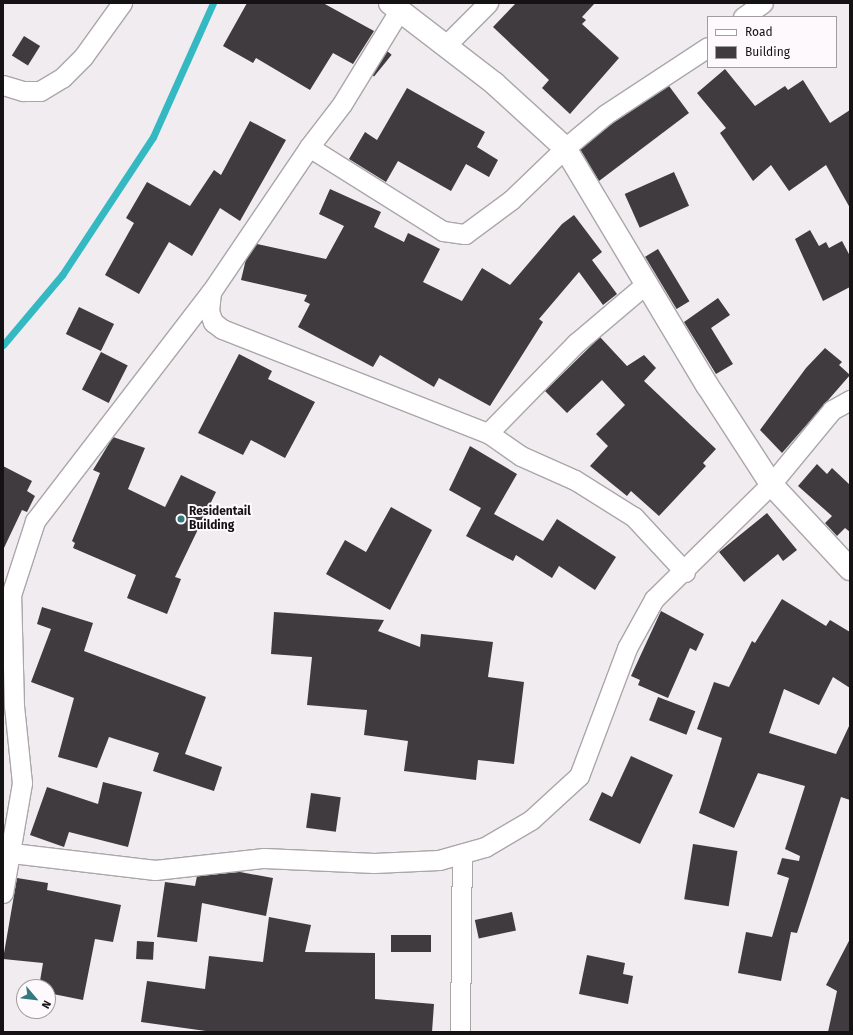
<!DOCTYPE html>
<html>
<head>
<meta charset="utf-8">
<style>
  body { margin:0 }
  #map { position:relative; width:853px; height:1035px; overflow:hidden; background:#f1ecf0; font-family:"Fira Sans",sans-serif }
  div>[style] { position:absolute }
  .stream>* { height:7px; margin:-3.5px; padding:0 3.5px; transform-origin:3.5px; border-radius:3.5px; background:#34b9c2 }
  .building>* { inset:0; background:#3f3b3e; transform-origin:0 0 }
  .roads { filter:drop-shadow(1px 0 #aba6aa) drop-shadow(-1px 0 #aba6aa) drop-shadow(0 1px #aba6aa) drop-shadow(0 -1px #aba6aa) }
  .street>* { height:19px; margin:-9.5px; padding:0 9.5px; transform-origin:9.5px; border-radius:9.5px; background:#fff }
  .secondary>* { height:22px; margin:-11px; padding:0 11px; transform-origin:11px; border-radius:11px; background:#fff }
  .dots>* { width:11px; height:11px; translate:-50% -50%; box-sizing:border-box; border:2px solid #fef9fd; border-radius:50% }
  span { translate:-50% -50%; white-space:nowrap; text-align:center; line-height:1.15; -webkit-text-stroke:4px #fef9fd; paint-order:stroke }
  .poi-label { font-size:12px; color:#141213; font-weight:700 }
  .left { translate:0 -50%; text-align:left }
  .frame { position:absolute; inset:0; border:4px solid #141213; pointer-events:none }
  .legend { position:absolute; left:707px; top:16px; width:130px; height:52px; box-sizing:border-box; background:#fef9fd; border:1px solid #a09d9f; margin:0; padding:5px 7px; list-style:none; font-size:12px; color:#141213 }
  .legend li { display:flex; align-items:center; gap:8px; height:20px }
  .legend b { width:20px; border:1px solid #a09d9f }
  .north { position:absolute; left:16px; top:979px; width:40px; height:40px; box-sizing:border-box; background:#fef9fd; border:1px solid #a09d9f; border-radius:50%; rotate:118deg; font-size:11px; font-weight:700; line-height:16px; text-align:center; color:#141213 }
  .north::after { content:''; display:block; margin:auto; width:14px; height:18px; background:#317a7f; clip-path:polygon(50% 0,100% 100%,50% 72%,0 100%) }
</style>
</head>
<body>
<div id="map">
  <div class="stream">
    <div style="left:3px;top:345px;width:92px;rotate:-49.9deg"></div>
    <div style="left:62px;top:275px;width:165px;rotate:-56.6deg"></div>
    <div style="left:153px;top:137px;width:147px;rotate:-65.9deg"></div>
  </div>
  <div class="building">
    <div style="clip-path:polygon(247px 3px,323px 3px,374px 31px,353px 64px,333px 53px,310px 90px,256px 58px,253px 63px,223px 46px)"></div>
    <div style="clip-path:polygon(516px 3px,595px 3px,582px 17px,586px 20px,582px 24px,619px 58px,570px 114px,542px 88px,549px 80px,493px 27px)"></div>
    <div style="left:24px;top:36px;width:19px;height:23px;rotate:32deg"></div>
    <div style="left:387px;top:51px;width:6px;height:28px;rotate:39deg"></div>
    <div style="clip-path:polygon(725px 69px,755px 106px,785px 86px,788px 90px,803px 80px,830px 123px,850px 110px,850px 208px,826px 165px,789px 191px,771px 165px,753px 181px,720px 133px,726px 128px,697px 93px)"></div>
    <div style="clip-path:polygon(669px 86px,689px 113px,599px 181px,580px 149px,613px 123px)"></div>
    <div style="clip-path:polygon(407px 88px,485px 132px,477px 147px,498px 160px,489px 177px,466px 164px,451px 191px,398px 161px,386px 182px,349px 159px,365px 132px,377px 140px)"></div>
    <div style="clip-path:polygon(250px 121px,286px 140px,240px 221px,220px 208px,192px 256px,169px 242px,139px 294px,105px 275px,134px 223px,126px 218px,147px 182px,190px 206px,214px 170px,221px 175px)"></div>
    <div style="left:674px;top:172px;width:37px;height:54px;rotate:66deg"></div>
    <div style="clip-path:polygon(330px 189px,381px 212px,374px 227px,404px 242px,408px 233px,440px 249px,423px 282px,462px 301px,482px 268px,510px 285px,562px 224px,574px 215px,602px 252px,592px 260px,617px 294px,603px 305px,579px 272px,539px 319px,543px 322px,490px 406px,439px 378px,434px 387px,380px 355px,373px 367px,298px 327px,310px 304px,304px 301px,307px 295px,241px 280px,246px 259px,257px 244px,326px 259px,344px 226px,319px 214px)"></div>
    <div style="clip-path:polygon(810px 230px,819px 246px,826px 242px,829px 248px,842px 241px,850px 256px,850px 287px,823px 301px,795px 239px)"></div>
    <div style="left:658px;top:249px;width:61px;height:15px;rotate:59deg"></div>
    <div style="clip-path:polygon(718px 298px,730px 315px,711px 328px,733px 364px,716px 374px,684px 322px)"></div>
    <div style="left:79px;top:307px;width:39px;height:30px;rotate:26deg"></div>
    <div style="clip-path:polygon(600px 337px,627px 366px,644px 355px,656px 368px,644px 381px,716px 449px,703px 463px,706px 466px,659px 516px,631px 491px,627px 496px,590px 466px,608px 446px,596px 434px,625px 405px,602px 380px,567px 413px,545px 391px)"></div>
    <div style="clip-path:polygon(825px 348px,842px 362px,839px 365px,850px 375px,782px 453px,760px 430px,806px 368px)"></div>
    <div style="left:101px;top:352px;width:30px;height:42px;rotate:27deg"></div>
    <div style="clip-path:polygon(239px 354px,272px 371px,268px 379px,315px 402px,285px 458px,251px 440px,243px 455px,198px 433px)"></div>
    <div style="clip-path:polygon(113px 437px,145px 448px,128px 489px,165px 507px,181px 475px,216px 492px,175px 577px,181px 579px,167px 614px,127px 598px,136px 575px,73px 548px,75px 543px,72px 541px,100px 473px,93px 470px)"></div>
    <div style="clip-path:polygon(470px 446px,517px 474px,494px 514px,543px 541px,557px 519px,616px 557px,595px 590px,559px 566px,552px 578px,516px 555px,513px 561px,466px 536px,481px 508px,449px 490px)"></div>
    <div style="clip-path:polygon(817px 464px,827px 474px,832px 468px,850px 485px,850px 532px,845px 528px,837px 536px,825px 523px,832px 516px,798px 486px)"></div>
    <div style="clip-path:polygon(3px 466px,32px 481px,27px 491px,35px 496px,27px 512px,22px 510px,3px 550px)"></div>
    <div style="clip-path:polygon(391px 507px,432px 530px,390px 610px,326px 574px,345px 540px,366px 552px)"></div>
    <div style="clip-path:polygon(767px 513px,797px 550px,783px 561px,778px 554px,744px 582px,719px 552px)"></div>
    <div style="clip-path:polygon(782px 599px,826px 626px,830px 620px,850px 632px,850px 688px,833px 677px,819px 705px,784px 689px,769px 733px,836px 754px,850px 724px,850px 800px,841px 797px,797px 933px,791px 932px,781px 981px,738px 973px,746px 932px,772px 937px,789px 878px,777px 874px,782px 858px,799px 861px,800px 856px,785px 849px,805px 786px,758px 773px,734px 828px,699px 813px,722px 738px,697px 729px,714px 682px,729px 687px,752px 641px,755px 643px)"></div>
    <div style="clip-path:polygon(42px 607px,93px 623px,84px 651px,206px 697px,185px 754px,222px 767px,214px 791px,153px 771px,159px 753px,109px 737px,97px 768px,58px 757px,74px 698px,31px 682px,51px 629px,37px 624px)"></div>
    <div style="clip-path:polygon(661px 611px,704px 634px,696px 651px,690px 648px,668px 698px,638px 685px,640px 680px,631px 676px)"></div>
    <div style="clip-path:polygon(274px 612px,384px 620px,378px 631px,420px 647px,421px 634px,493px 642px,488px 677px,524px 682px,514px 764px,478px 760px,476px 780px,404px 771px,408px 741px,364px 735px,367px 710px,307px 705px,312px 657px,271px 654px)"></div>
    <div style="left:658px;top:697px;width:40px;height:25px;rotate:21deg"></div>
    <div style="clip-path:polygon(631px 756px,673px 775px,640px 844px,589px 820px,602px 792px,612px 797px)"></div>
    <div style="clip-path:polygon(103px 782px,142px 792px,128px 847px,69px 832px,64px 847px,30px 835px,47px 787px,98px 804px)"></div>
    <div style="left:311px;top:793px;width:30px;height:35px;rotate:8deg"></div>
    <div style="left:693px;top:844px;width:45px;height:56px;rotate:9deg"></div>
    <div style="clip-path:polygon(240px 872px,273px 878px,266px 916px,202px 903px,197px 942px,157px 937px,165px 882px,195px 886px,197px 876px)"></div>
    <div style="clip-path:polygon(17px 878px,48px 883px,47px 890px,121px 905px,113px 942px,95px 939px,83px 1000px,48px 993px,48px 987px,39px 987px,43px 963px,3px 959px)"></div>
    <div style="left:512px;top:912px;width:19px;height:38px;rotate:78deg"></div>
    <div style="clip-path:polygon(269px 917px,311px 925px,305px 952px,375px 953px,375px 999px,434px 1004px,432px 1032px,213px 1032px,141px 1022px,147px 981px,205px 989px,209px 956px,263px 962px)"></div>
    <div style="left:431px;top:935px;width:17px;height:40px;rotate:90deg"></div>
    <div style="clip-path:polygon(850px 939px,850px 1032px,828px 1032px,837px 991px,826px 985px)"></div>
    <div style="left:137px;top:941px;width:17px;height:18px;rotate:3deg"></div>
    <div style="clip-path:polygon(587px 955px,625px 963px,623px 974px,633px 976px,628px 1004px,579px 994px)"></div>
  </div>
  <div class="roads">
    <div class="street">
      <div style="left:743px;top:17px;width:24px;rotate:-35deg"></div>
      <div style="left:447px;top:44px;width:58px;rotate:-45deg"></div>
      <div style="left:3px;top:85px;width:21px;rotate:17deg"></div>
      <div style="left:23px;top:91px;width:17px"></div>
      <div style="left:40px;top:91px;width:26px;rotate:-31deg"></div>
      <div style="left:62px;top:78px;width:30px;rotate:-45deg"></div>
      <div style="left:83px;top:57px;width:67px;rotate:-54.2deg"></div>
      <div style="left:309px;top:147px;width:158px;rotate:32.1deg"></div>
      <div style="left:443px;top:231px;width:22px;rotate:8deg"></div>
      <div style="left:465px;top:234px;width:57px;rotate:-36.5deg"></div>
      <div style="left:511px;top:200px;width:75px;rotate:-43.9deg"></div>
      <div style="left:565px;top:148px;width:53px;rotate:-39.7deg"></div>
      <div style="left:606px;top:114px;width:122px;rotate:-33.3deg"></div>
      <div style="left:211px;top:292px;width:19px;rotate:96deg"></div>
      <div style="left:209px;top:311px;width:12px;rotate:70deg"></div>
      <div style="left:213px;top:322px;width:11px;rotate:38deg"></div>
      <div style="left:222px;top:329px;width:286px;rotate:21.4deg"></div>
      <div style="left:488px;top:433px;width:40px;rotate:34.9deg"></div>
      <div style="left:521px;top:456px;width:59px;rotate:24deg"></div>
      <div style="left:575px;top:480px;width:70px;rotate:32.1deg"></div>
      <div style="left:634px;top:517px;width:75px;rotate:47.2deg"></div>
      <div style="left:488px;top:433px;width:126px;rotate:-45.6deg"></div>
      <div style="left:576px;top:343px;width:93px;rotate:-40.2deg"></div>
      <div style="left:12px;top:853px;width:144px;rotate:6.8deg"></div>
      <div style="left:155px;top:870px;width:110px;rotate:-6.3deg"></div>
      <div style="left:264px;top:858px;width:110px;rotate:2.6deg"></div>
      <div style="left:374px;top:863px;width:65px;rotate:-2.6deg"></div>
      <div style="left:439px;top:860px;width:48px;rotate:-15.8deg"></div>
      <div style="left:485px;top:847px;width:53px;rotate:-30.4deg"></div>
      <div style="left:531px;top:820px;width:65px;rotate:-42.5deg"></div>
      <div style="left:579px;top:776px;width:137px;rotate:-69.4deg"></div>
      <div style="left:627px;top:648px;width:56px;rotate:-61.1deg"></div>
      <div style="left:654px;top:599px;width:164px;rotate:-44.5deg"></div>
      <div style="left:771px;top:484px;width:96px;rotate:-50.5deg"></div>
      <div style="left:832px;top:410px;width:21px;rotate:-29deg"></div>
      <div style="left:3px;top:893px;width:112px;rotate:-80.2deg"></div>
      <div style="left:22px;top:783px;width:77px;rotate:-95.9deg"></div>
      <div style="left:14px;top:706px;width:111px;rotate:-91.5deg"></div>
      <div style="left:11px;top:595px;width:78px;rotate:-72deg"></div>
      <div style="left:35px;top:521px;width:289px;rotate:-52.5deg"></div>
      <div style="left:211px;top:292px;width:175px;rotate:-55.9deg"></div>
      <div style="left:309px;top:147px;width:54px;rotate:-52.5deg"></div>
      <div style="left:342px;top:104px;width:109px;rotate:-58.5deg"></div>
      <div style="left:460px;top:1032px;width:178px;rotate:-89.4deg"></div>
    </div>
    <div class="secondary">
      <div style="left:390px;top:3px;width:133px;rotate:37.6deg"></div>
      <div style="left:495px;top:84px;width:95px;rotate:42.4deg"></div>
      <div style="left:565px;top:148px;width:276px;rotate:59.1deg"></div>
      <div style="left:707px;top:385px;width:118px;rotate:57.1deg"></div>
      <div style="left:771px;top:484px;width:116px;rotate:47.1deg"></div>
    </div>
  </div>
  <div class="dots">
    <div style="left:181px;top:519px;background:#317a7f"></div>
  </div>
  <div class="poi-label">
    <span class="left" style="left:189px;top:519px">Residentail<br>Building</span>
  </div>
  <div class="frame"></div>
  <ul class="legend">
  <li><b style="height:5px;background:#fff"></b>Road</li>
  <li><b style="height:11px;background:#3f3b3e"></b>Building</li>
  </ul>
  <div class="north">N</div>
</div>
</body>
</html>
